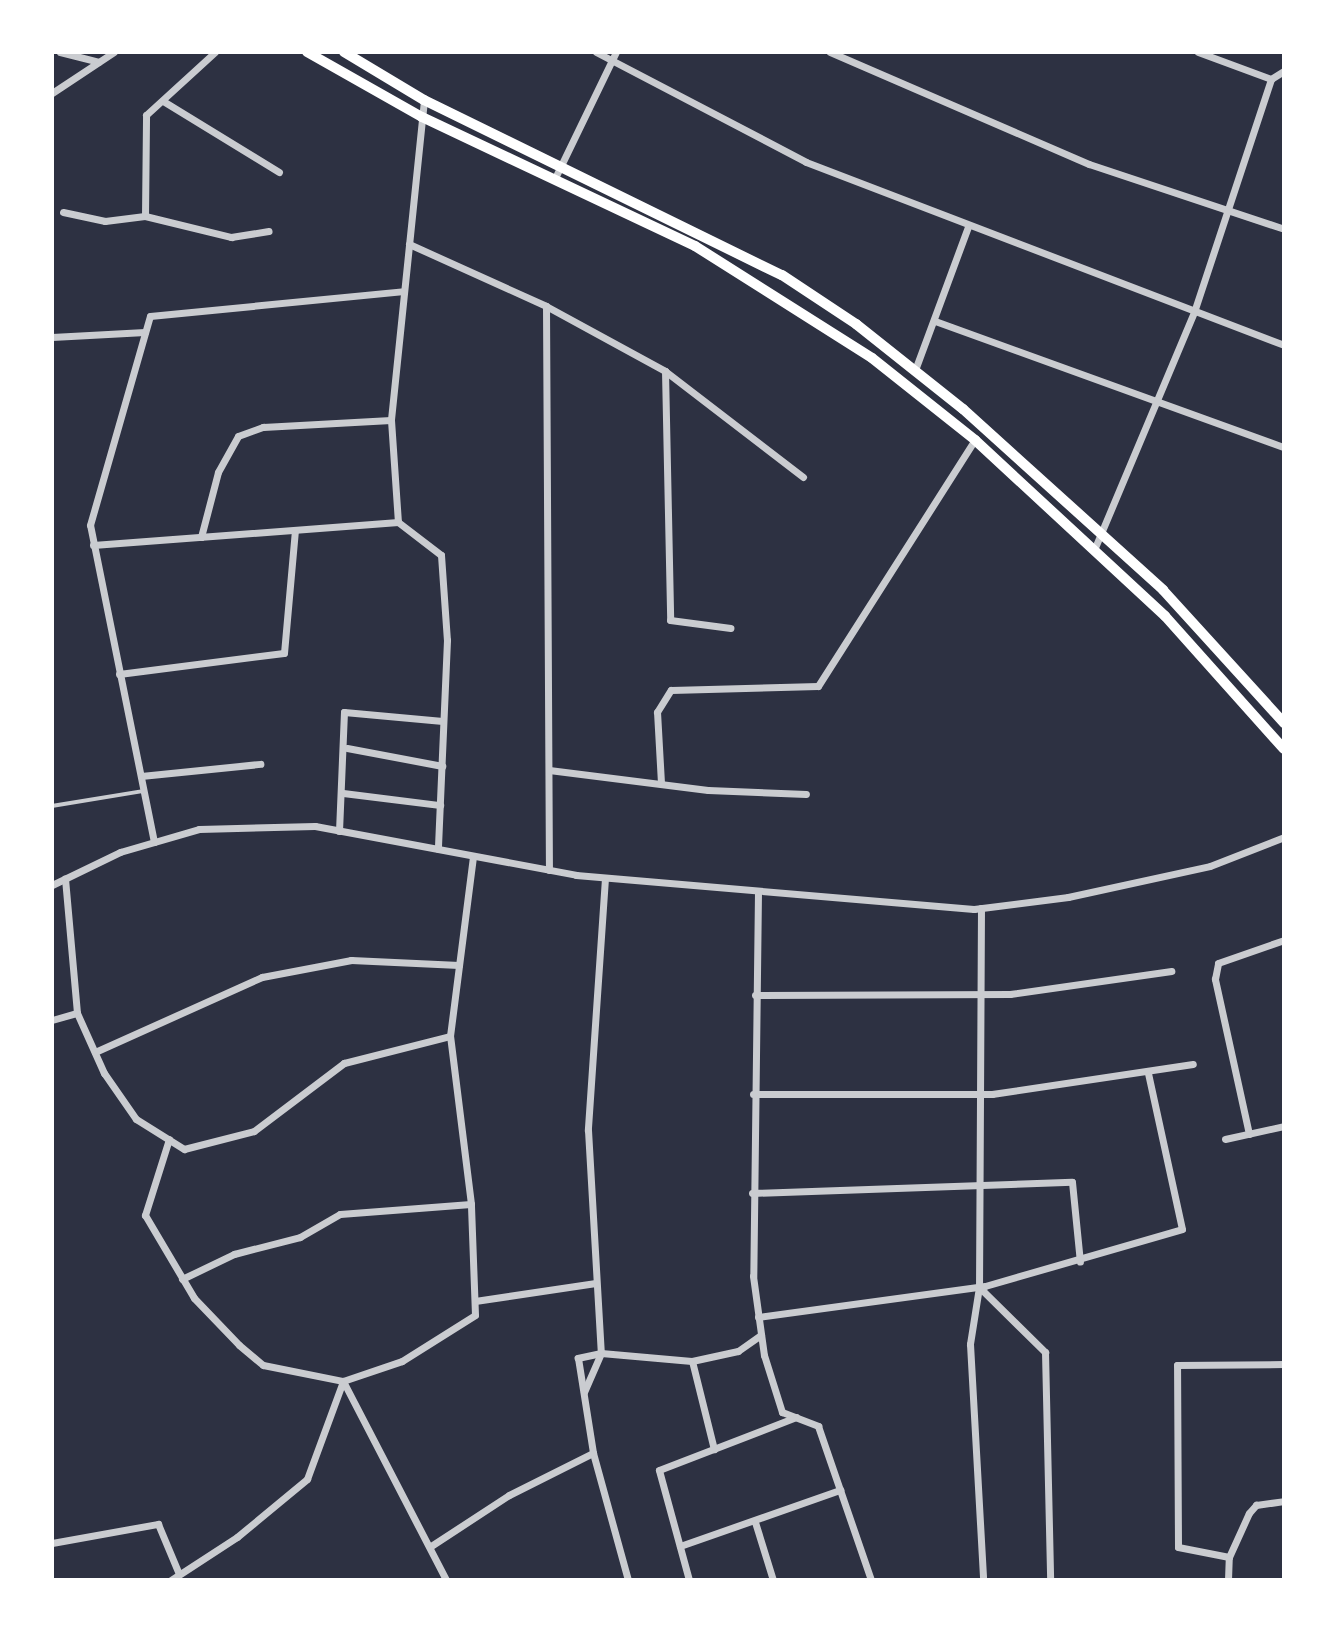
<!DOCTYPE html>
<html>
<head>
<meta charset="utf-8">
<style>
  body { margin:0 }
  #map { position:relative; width:1336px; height:1632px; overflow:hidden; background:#2d3142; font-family:"Nunito Sans",sans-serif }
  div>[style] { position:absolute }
  .service>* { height:3.5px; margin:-1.75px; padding:0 1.75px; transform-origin:1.75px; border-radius:1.75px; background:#caccd0 }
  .minor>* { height:7px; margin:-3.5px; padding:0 3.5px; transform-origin:3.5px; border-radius:3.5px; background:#caccd0 }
  .trunk>* { height:10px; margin:-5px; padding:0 5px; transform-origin:5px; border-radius:5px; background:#fff }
  span { translate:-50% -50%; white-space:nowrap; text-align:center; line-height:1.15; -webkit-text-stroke:6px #fff; paint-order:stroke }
  .frame { position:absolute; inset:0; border:54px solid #fff; pointer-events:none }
</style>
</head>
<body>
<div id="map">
  <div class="service">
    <div style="left:52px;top:806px;width:93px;rotate:-9.3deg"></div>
  </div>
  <div class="minor">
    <div style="left:60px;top:52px;width:40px;rotate:14.4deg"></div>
    <div style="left:596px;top:52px;width:237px;rotate:27.6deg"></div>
    <div style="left:806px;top:162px;width:512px;rotate:20.95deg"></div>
    <div style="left:830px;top:52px;width:282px;rotate:23.4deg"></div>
    <div style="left:1089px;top:164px;width:206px;rotate:18.4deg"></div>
    <div style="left:1198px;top:52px;width:78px;rotate:20.3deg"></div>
    <div style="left:1271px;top:79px;width:15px;rotate:-32deg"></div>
    <div style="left:52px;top:93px;width:74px;rotate:-33.5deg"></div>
    <div style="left:424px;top:100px;width:322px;rotate:95.9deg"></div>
    <div style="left:391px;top:420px;width:102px;rotate:86.1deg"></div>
    <div style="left:398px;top:522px;width:54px;rotate:37.5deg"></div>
    <div style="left:441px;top:555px;width:85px;rotate:86deg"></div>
    <div style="left:447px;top:640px;width:209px;rotate:92.5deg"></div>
    <div style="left:163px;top:101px;width:136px;rotate:31.5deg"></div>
    <div style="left:555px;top:178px;width:140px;rotate:-64.2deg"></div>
    <div style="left:63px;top:212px;width:43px;rotate:12.1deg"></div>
    <div style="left:105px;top:221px;width:40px;rotate:-7.1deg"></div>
    <div style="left:145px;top:216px;width:89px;rotate:13.7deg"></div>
    <div style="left:231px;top:237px;width:38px;rotate:-9deg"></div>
    <div style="left:145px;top:216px;width:101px;rotate:-89.4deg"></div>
    <div style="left:146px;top:115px;width:93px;rotate:-42.4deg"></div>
    <div style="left:409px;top:244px;width:150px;rotate:24.3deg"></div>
    <div style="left:546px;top:306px;width:136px;rotate:28.6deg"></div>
    <div style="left:665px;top:371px;width:174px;rotate:37.5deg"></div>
    <div style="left:546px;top:306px;width:564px;rotate:89.7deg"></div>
    <div style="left:935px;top:321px;width:371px;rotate:19.9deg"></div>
    <div style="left:52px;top:337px;width:93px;rotate:-3.1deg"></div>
    <div style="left:915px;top:370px;width:153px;rotate:-69.7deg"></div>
    <div style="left:665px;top:371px;width:249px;rotate:88.8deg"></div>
    <div style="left:670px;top:620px;width:61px;rotate:7.6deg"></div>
    <div style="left:201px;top:537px;width:67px;rotate:-75.3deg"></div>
    <div style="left:218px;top:472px;width:41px;rotate:-60.9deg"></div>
    <div style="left:238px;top:436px;width:27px;rotate:-20deg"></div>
    <div style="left:263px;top:427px;width:128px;rotate:-3.1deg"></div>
    <div style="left:93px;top:545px;width:306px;rotate:-4.3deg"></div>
    <div style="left:1094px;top:550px;width:258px;rotate:-67.2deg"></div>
    <div style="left:1194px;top:312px;width:245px;rotate:-71.7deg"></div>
    <div style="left:119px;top:674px;width:166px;rotate:-7.3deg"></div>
    <div style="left:284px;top:653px;width:123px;rotate:-84.9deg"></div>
    <div style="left:347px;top:748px;width:97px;rotate:10.7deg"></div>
    <div style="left:549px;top:770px;width:160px;rotate:7.2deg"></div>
    <div style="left:708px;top:790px;width:98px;rotate:2.3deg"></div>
    <div style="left:141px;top:776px;width:120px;rotate:-5.8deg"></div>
    <div style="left:661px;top:783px;width:71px;rotate:-93.2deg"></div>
    <div style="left:657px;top:712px;width:26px;rotate:-58deg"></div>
    <div style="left:671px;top:690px;width:147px;rotate:-1.6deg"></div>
    <div style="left:818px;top:686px;width:292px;rotate:-57.5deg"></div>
    <div style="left:343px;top:793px;width:98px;rotate:7.1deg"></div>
    <div style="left:339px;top:831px;width:119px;rotate:-87.6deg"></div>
    <div style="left:344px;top:712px;width:99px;rotate:5.2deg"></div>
    <div style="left:154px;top:842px;width:323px;rotate:-101.4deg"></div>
    <div style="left:90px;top:525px;width:217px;rotate:-74deg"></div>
    <div style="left:150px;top:316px;width:255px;rotate:-5.6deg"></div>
    <div style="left:605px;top:878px;width:253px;rotate:93.9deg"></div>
    <div style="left:588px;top:1130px;width:223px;rotate:86.7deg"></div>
    <div style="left:601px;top:1353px;width:24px;rotate:168deg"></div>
    <div style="left:578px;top:1358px;width:96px;rotate:81deg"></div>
    <div style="left:593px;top:1453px;width:132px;rotate:74.6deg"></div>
    <div style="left:52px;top:885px;width:76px;rotate:-25.9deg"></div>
    <div style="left:120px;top:852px;width:82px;rotate:-16.2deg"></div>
    <div style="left:199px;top:829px;width:116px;rotate:-1.5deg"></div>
    <div style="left:315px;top:826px;width:266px;rotate:10.6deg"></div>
    <div style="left:576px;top:875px;width:399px;rotate:4.9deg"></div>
    <div style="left:974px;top:909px;width:95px;rotate:-7.3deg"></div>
    <div style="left:1068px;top:897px;width:145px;rotate:-12.3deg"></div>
    <div style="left:1210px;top:866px;width:79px;rotate:-21.4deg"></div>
    <div style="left:758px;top:892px;width:384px;rotate:90.7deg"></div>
    <div style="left:753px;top:1276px;width:80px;rotate:82.1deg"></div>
    <div style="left:764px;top:1355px;width:60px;rotate:72.5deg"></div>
    <div style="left:782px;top:1412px;width:39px;rotate:21deg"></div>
    <div style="left:818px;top:1426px;width:163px;rotate:71deg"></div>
    <div style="left:981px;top:908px;width:379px;rotate:90.3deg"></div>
    <div style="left:979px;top:1287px;width:58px;rotate:99deg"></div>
    <div style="left:970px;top:1344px;width:236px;rotate:86.8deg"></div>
    <div style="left:755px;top:995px;width:255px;rotate:-0.2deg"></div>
    <div style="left:1010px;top:994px;width:163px;rotate:-8.1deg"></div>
    <div style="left:77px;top:1013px;width:66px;rotate:65.8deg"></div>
    <div style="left:104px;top:1073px;width:56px;rotate:55.2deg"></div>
    <div style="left:136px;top:1119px;width:57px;rotate:32deg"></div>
    <div style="left:184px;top:1149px;width:72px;rotate:-14.4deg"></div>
    <div style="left:254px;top:1131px;width:113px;rotate:-37.1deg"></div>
    <div style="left:344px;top:1063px;width:109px;rotate:-14.3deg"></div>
    <div style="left:450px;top:1036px;width:181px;rotate:-82.7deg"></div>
    <div style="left:52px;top:1020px;width:26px;rotate:-16deg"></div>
    <div style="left:77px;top:1013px;width:135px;rotate:-95.1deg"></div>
    <div style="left:95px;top:1052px;width:183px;rotate:-24.2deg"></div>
    <div style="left:262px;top:977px;width:91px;rotate:-10.8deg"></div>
    <div style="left:351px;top:960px;width:108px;rotate:2.7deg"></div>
    <div style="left:753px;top:1094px;width:239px"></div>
    <div style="left:992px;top:1094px;width:203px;rotate:-8.5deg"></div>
    <div style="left:1249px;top:1134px;width:159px;rotate:-102.4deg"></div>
    <div style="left:1215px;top:979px;width:16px;rotate:-79deg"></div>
    <div style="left:1218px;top:963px;width:70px;rotate:-19.2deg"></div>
    <div style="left:169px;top:1139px;width:80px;rotate:107.5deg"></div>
    <div style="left:145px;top:1215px;width:96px;rotate:59.4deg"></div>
    <div style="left:194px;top:1298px;width:65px;rotate:46.2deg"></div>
    <div style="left:239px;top:1345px;width:31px;rotate:40deg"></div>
    <div style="left:263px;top:1365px;width:82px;rotate:11.3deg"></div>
    <div style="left:343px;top:1381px;width:62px;rotate:-18.7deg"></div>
    <div style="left:402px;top:1361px;width:86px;rotate:-32.2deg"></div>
    <div style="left:475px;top:1315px;width:111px;rotate:-92.1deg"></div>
    <div style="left:471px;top:1204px;width:169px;rotate:-97.1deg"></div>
    <div style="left:1225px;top:1139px;width:60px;rotate:-12.4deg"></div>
    <div style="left:752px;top:1193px;width:320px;rotate:-2deg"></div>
    <div style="left:1072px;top:1182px;width:80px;rotate:84.3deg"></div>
    <div style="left:182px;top:1279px;width:58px;rotate:-25.7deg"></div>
    <div style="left:234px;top:1254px;width:68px;rotate:-14.4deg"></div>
    <div style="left:300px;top:1237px;width:46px;rotate:-29.9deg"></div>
    <div style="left:340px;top:1214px;width:131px;rotate:-4.4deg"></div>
    <div style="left:979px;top:1287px;width:93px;rotate:44.6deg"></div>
    <div style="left:1045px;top:1352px;width:228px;rotate:88.7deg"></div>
    <div style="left:475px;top:1301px;width:122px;rotate:-8.5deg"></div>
    <div style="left:758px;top:1317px;width:229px;rotate:-7.8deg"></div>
    <div style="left:985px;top:1286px;width:205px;rotate:-16.1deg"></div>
    <div style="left:1182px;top:1229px;width:160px;rotate:-102.3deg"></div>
    <div style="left:692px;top:1361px;width:91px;rotate:76deg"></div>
    <div style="left:343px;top:1381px;width:224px;rotate:62.6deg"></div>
    <div style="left:584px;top:1392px;width:43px;rotate:-66.4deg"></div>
    <div style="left:601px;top:1353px;width:91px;rotate:5deg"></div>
    <div style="left:692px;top:1361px;width:47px;rotate:-12.3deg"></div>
    <div style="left:738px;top:1351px;width:28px;rotate:-35deg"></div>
    <div style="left:755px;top:1522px;width:61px;rotate:72.8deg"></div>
    <div style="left:52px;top:1543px;width:108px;rotate:-10.2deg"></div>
    <div style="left:158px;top:1524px;width:54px;rotate:67.2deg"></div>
    <div style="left:431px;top:1546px;width:93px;rotate:-33.2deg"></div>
    <div style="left:509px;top:1495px;width:94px;rotate:-26.6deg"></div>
    <div style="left:680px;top:1546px;width:170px;rotate:-19.3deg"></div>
    <div style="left:1229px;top:1557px;width:52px;rotate:-168.9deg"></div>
    <div style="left:1178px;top:1547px;width:182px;rotate:-90.3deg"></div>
    <div style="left:1177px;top:1365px;width:107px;rotate:-0.5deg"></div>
    <div style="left:171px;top:1580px;width:79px;rotate:-33.1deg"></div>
    <div style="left:237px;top:1537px;width:91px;rotate:-39.6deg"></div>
    <div style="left:307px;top:1479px;width:104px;rotate:-69.8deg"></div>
    <div style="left:689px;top:1580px;width:114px;rotate:-105.3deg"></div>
    <div style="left:659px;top:1470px;width:147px;rotate:-21.1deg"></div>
    <div style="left:1228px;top:1580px;width:23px;rotate:-88deg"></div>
    <div style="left:1229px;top:1557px;width:48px;rotate:-65.6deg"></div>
    <div style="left:1249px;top:1513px;width:11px;rotate:-49deg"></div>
    <div style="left:1256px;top:1505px;width:28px;rotate:-8deg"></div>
  </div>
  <div class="trunk">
    <div style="left:307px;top:52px;width:132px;rotate:29.5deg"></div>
    <div style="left:422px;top:117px;width:302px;rotate:25.3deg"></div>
    <div style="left:695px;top:246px;width:209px;rotate:32.3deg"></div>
    <div style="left:872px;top:358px;width:132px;rotate:38.5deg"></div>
    <div style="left:975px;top:440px;width:259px;rotate:42.8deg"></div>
    <div style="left:1165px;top:616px;width:178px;rotate:48.2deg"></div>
    <div style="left:344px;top:52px;width:93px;rotate:31deg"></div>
    <div style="left:424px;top:100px;width:398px;rotate:26.1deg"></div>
    <div style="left:782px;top:275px;width:89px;rotate:33.5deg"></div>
    <div style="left:856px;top:324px;width:137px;rotate:38.5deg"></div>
    <div style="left:963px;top:409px;width:270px;rotate:42.1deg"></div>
    <div style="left:1163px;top:590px;width:180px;rotate:47.7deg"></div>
  </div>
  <div class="frame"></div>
</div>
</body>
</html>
